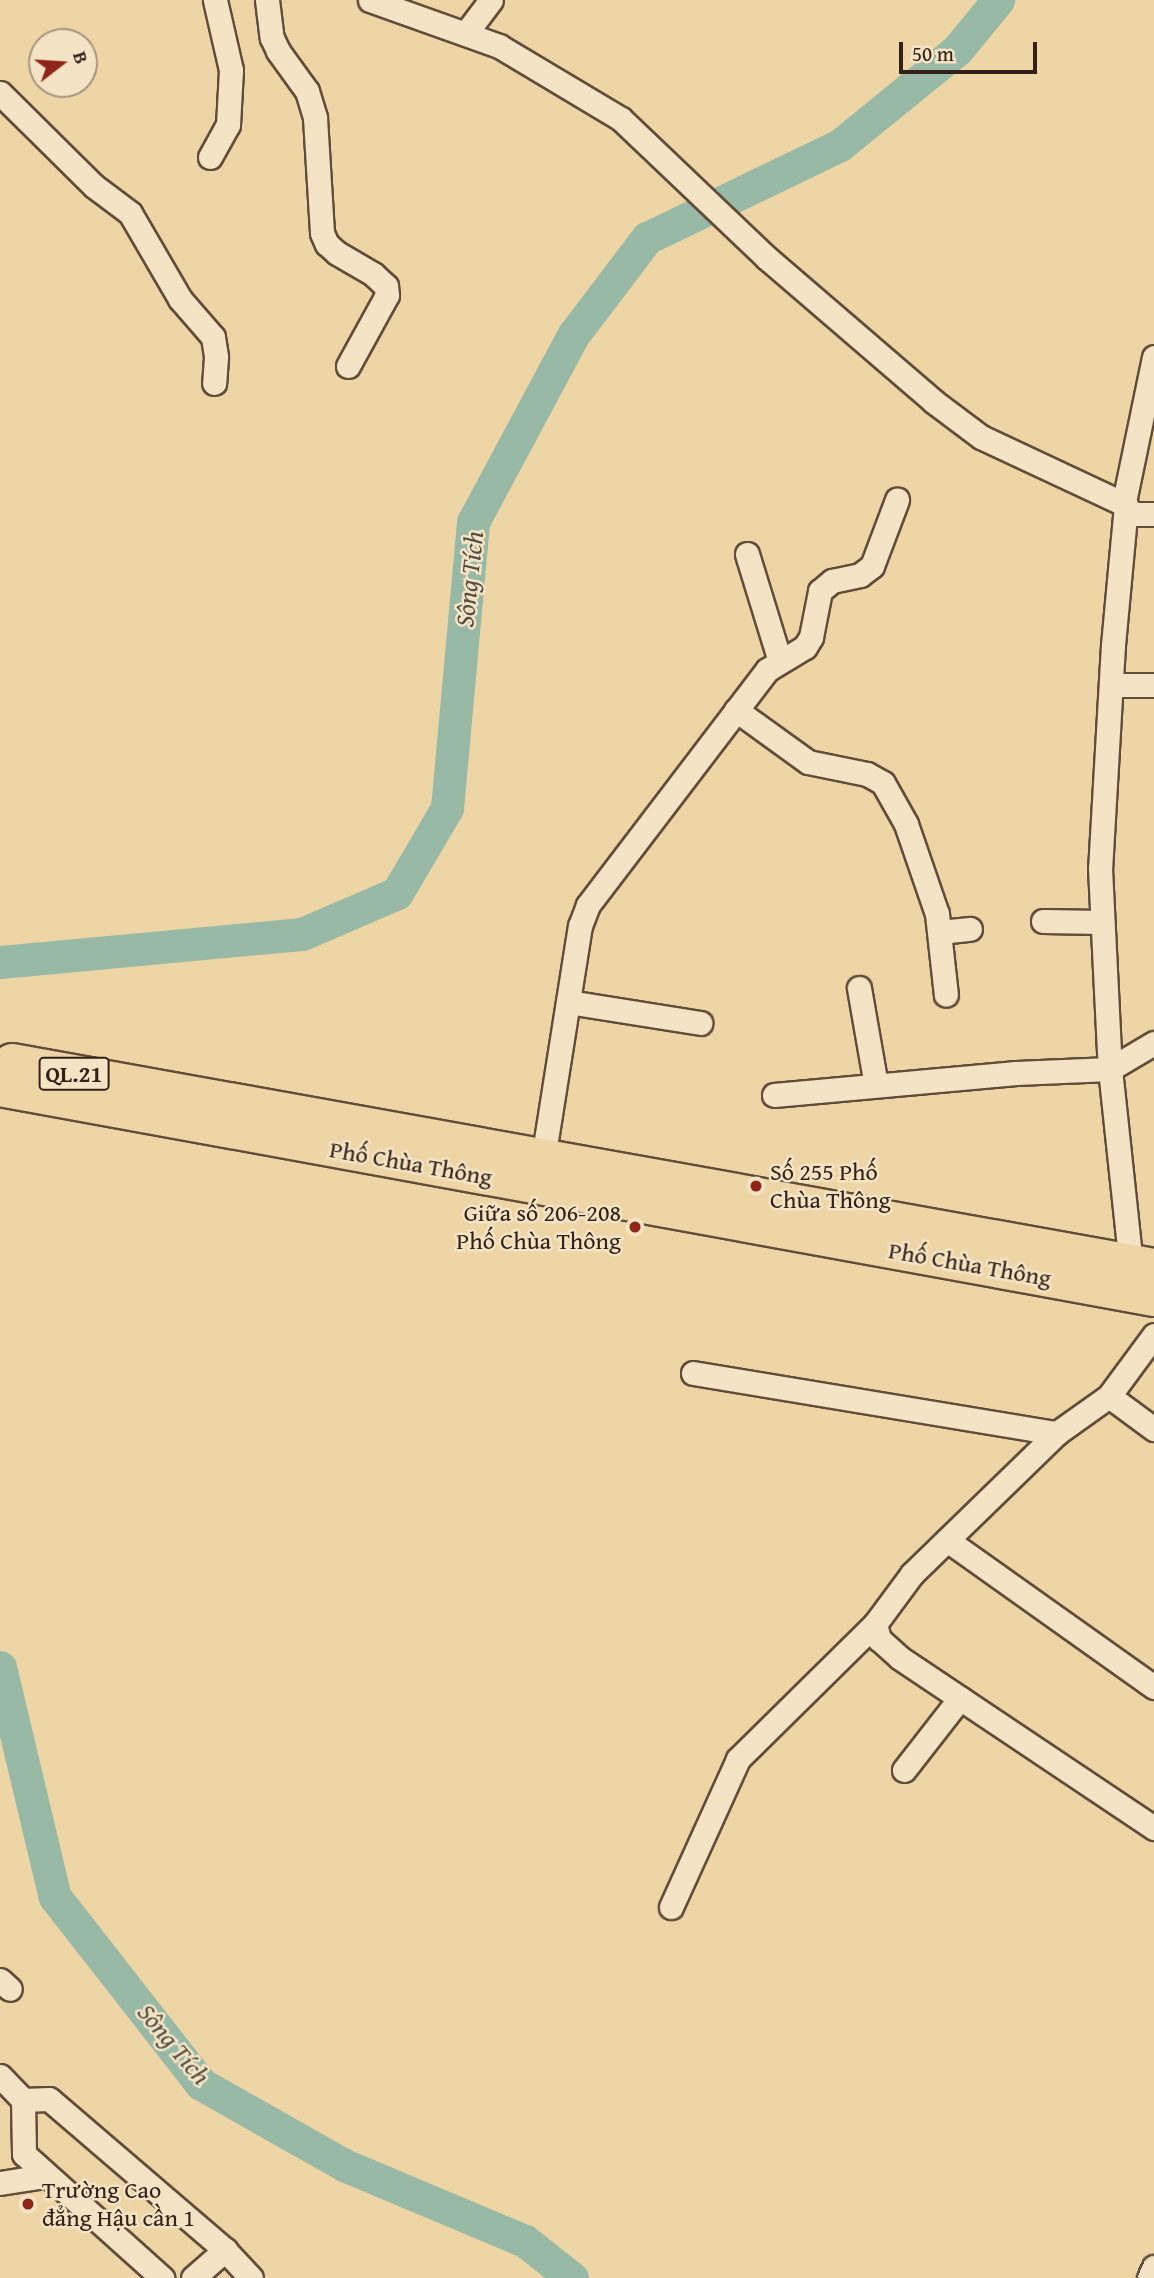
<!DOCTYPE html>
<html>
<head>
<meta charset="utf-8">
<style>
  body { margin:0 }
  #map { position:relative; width:1154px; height:2278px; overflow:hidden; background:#eed5a6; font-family:"Gentium Book Plus",serif }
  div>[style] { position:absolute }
  .river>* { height:33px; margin:-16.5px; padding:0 16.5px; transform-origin:16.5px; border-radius:16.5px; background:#99b9a7 }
  .roads { filter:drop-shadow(2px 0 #624d3a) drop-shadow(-2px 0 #624d3a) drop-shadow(0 2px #624d3a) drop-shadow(0 -2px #624d3a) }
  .street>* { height:23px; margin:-11.5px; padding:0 11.5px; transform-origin:11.5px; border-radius:11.5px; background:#f4e4c5 }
  .highway>* { height:38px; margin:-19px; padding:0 19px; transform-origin:19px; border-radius:19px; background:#eed5a6 }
  .dots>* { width:19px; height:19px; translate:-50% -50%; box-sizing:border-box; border:4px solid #f4e4c5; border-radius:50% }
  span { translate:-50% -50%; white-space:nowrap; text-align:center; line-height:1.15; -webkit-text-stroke:5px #f4e4c5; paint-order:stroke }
  .shield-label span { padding:2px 5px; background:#f4e4c5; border:2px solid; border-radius:5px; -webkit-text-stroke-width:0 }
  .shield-label { font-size:23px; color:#332016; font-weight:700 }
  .street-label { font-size:24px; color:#332016 }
  .poi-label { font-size:24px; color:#332016 }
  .left { translate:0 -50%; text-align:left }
  .right { translate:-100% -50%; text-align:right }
  .water-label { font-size:26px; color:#524e42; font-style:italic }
  .north { position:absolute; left:28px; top:28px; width:70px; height:70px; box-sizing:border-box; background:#f4e4c5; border:2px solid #a7967f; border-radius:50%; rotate:73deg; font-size:19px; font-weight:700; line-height:28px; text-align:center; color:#332016 }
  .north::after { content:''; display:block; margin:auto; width:24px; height:32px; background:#8f2418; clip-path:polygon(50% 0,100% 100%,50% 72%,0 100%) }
  .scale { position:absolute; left:899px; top:42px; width:138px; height:32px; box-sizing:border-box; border:4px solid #332016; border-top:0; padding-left:9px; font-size:21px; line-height:24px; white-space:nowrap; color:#332016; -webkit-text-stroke:5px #f4e4c5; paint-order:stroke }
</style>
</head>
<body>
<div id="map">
  <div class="river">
    <div style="left:0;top:962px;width:303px;rotate:-5.3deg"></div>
    <div style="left:302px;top:934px;width:103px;rotate:-23.3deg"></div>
    <div style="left:397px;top:893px;width:99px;rotate:-59.5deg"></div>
    <div style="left:447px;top:808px;width:287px;rotate:-84.8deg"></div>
    <div style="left:473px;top:522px;width:213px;rotate:-61.8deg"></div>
    <div style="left:574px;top:334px;width:121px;rotate:-52.8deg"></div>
    <div style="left:647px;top:238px;width:214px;rotate:-25.7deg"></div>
    <div style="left:840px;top:145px;width:151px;rotate:-39.1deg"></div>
    <div style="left:957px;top:50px;width:65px;rotate:-50.6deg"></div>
    <div style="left:0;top:1667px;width:236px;rotate:76.6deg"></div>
    <div style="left:55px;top:1897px;width:237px;rotate:52deg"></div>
    <div style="left:201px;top:2084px;width:164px;rotate:29.5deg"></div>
    <div style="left:344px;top:2165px;width:196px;rotate:22.8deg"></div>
    <div style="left:525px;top:2241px;width:60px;rotate:38.2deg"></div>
  </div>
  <div class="roads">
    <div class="street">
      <div style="left:267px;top:0;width:38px;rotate:83deg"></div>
      <div style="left:272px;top:38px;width:14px;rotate:65deg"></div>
      <div style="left:278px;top:51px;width:49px;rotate:54.1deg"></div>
      <div style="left:307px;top:91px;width:28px;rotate:73deg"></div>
      <div style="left:315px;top:118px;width:115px;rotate:86.5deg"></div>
      <div style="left:322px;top:233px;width:12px;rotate:66deg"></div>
      <div style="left:327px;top:244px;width:13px;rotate:42deg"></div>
      <div style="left:337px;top:253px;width:42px;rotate:30.3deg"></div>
      <div style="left:373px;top:274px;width:18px;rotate:43deg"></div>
      <div style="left:386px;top:286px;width:9px;rotate:84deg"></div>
      <div style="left:387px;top:295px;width:81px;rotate:118.8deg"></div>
      <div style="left:370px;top:0;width:137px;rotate:19.6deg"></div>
      <div style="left:499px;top:46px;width:142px;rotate:30.9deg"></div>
      <div style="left:621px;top:119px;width:202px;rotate:43.6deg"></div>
      <div style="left:767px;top:258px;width:219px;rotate:40.7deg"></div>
      <div style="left:933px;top:401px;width:60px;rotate:36.9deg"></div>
      <div style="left:981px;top:437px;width:160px;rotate:25.1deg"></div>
      <div style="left:1126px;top:505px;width:141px;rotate:95.3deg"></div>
      <div style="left:1113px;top:645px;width:223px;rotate:93.3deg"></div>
      <div style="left:1100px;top:868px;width:201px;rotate:87.2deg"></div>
      <div style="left:1110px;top:1069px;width:196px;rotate:83.9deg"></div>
      <div style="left:466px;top:33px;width:41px;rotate:-52.9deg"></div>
      <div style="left:0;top:93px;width:132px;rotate:44.7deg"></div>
      <div style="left:94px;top:186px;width:45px;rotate:36.9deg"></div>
      <div style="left:130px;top:213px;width:99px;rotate:59.8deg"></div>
      <div style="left:180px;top:299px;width:50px;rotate:49deg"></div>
      <div style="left:213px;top:337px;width:20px;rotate:81deg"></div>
      <div style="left:216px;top:357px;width:26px;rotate:94deg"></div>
      <div style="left:210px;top:157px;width:37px;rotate:-61deg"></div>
      <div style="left:228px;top:125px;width:55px;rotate:-86.9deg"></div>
      <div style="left:231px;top:70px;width:72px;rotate:-102.9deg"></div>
      <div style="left:1124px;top:502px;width:148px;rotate:-78.3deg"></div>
      <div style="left:1127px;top:514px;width:27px"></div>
      <div style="left:747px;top:554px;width:112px;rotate:72.9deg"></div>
      <div style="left:1111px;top:685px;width:43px"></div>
      <div style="left:736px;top:710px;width:89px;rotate:35.8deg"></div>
      <div style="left:808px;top:762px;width:60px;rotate:11.5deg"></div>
      <div style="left:867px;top:774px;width:18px;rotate:29deg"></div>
      <div style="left:883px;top:783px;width:47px;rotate:60.7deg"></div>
      <div style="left:906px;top:824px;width:95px;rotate:71deg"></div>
      <div style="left:937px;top:914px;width:81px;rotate:83.7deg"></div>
      <div style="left:1043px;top:921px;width:59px;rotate:1deg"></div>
      <div style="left:940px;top:932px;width:30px;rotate:-6deg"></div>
      <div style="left:859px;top:988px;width:98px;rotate:80.1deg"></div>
      <div style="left:568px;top:1002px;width:134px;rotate:9deg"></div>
      <div style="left:774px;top:1095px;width:243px;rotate:-5.2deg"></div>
      <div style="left:1016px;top:1073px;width:94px;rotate:-2.4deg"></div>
      <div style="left:1110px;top:1069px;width:51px;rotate:-30.6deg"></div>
      <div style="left:543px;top:1159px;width:236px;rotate:-81deg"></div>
      <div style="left:580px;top:926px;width:22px;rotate:-69deg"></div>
      <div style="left:588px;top:905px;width:295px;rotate:-52.7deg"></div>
      <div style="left:767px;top:670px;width:44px;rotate:-31.2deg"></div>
      <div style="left:805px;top:647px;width:12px;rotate:-59deg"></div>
      <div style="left:811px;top:637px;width:47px;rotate:-78.9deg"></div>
      <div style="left:820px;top:591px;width:16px;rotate:-40deg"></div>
      <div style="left:832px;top:581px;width:29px;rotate:-12deg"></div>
      <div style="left:860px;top:575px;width:15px;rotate:-37deg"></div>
      <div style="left:872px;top:566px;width:71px;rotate:-69.3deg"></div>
      <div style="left:1154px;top:1335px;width:76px;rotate:126.4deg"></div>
      <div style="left:1109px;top:1396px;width:64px;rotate:144.6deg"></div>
      <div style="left:1057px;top:1433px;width:202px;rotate:135.8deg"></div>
      <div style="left:912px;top:1574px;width:62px;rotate:126.5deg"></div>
      <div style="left:875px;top:1624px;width:16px;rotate:75deg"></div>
      <div style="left:879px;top:1639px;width:28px;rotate:42deg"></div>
      <div style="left:900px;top:1658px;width:306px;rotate:33.8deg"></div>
      <div style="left:693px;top:1373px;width:369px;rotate:9.4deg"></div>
      <div style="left:1109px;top:1396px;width:56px;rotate:36.3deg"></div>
      <div style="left:947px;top:1540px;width:254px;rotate:35.4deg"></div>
      <div style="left:904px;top:1770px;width:91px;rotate:-52.1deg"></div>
      <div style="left:671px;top:1907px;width:162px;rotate:-65.6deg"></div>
      <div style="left:738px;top:1759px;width:192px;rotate:-44.6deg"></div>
      <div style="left:0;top:1980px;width:13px;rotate:42deg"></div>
      <div style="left:0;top:2076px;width:33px;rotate:46deg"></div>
      <div style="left:23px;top:2100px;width:26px;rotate:-2deg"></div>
      <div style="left:49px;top:2099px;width:232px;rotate:40.6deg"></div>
      <div style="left:225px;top:2250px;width:38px;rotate:47deg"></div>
      <div style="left:23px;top:2100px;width:54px;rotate:88.9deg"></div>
      <div style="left:24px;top:2154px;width:186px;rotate:41.9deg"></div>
      <div style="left:0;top:2183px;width:36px;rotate:-9deg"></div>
      <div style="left:36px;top:2177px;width:11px;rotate:-85deg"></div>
      <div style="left:193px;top:2278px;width:43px;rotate:-41.2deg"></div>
      <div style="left:1149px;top:2278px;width:12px;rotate:-66deg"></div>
    </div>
    <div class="highway">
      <div style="left:12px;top:1063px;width:1160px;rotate:10.18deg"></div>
      <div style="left:0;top:1087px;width:1173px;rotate:10.31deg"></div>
    </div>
  </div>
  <div class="dots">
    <div style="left:756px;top:1186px;background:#8f2418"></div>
    <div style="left:635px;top:1227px;background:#8f2418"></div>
    <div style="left:28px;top:2204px;background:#8f2418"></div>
  </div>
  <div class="shield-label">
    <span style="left:74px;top:1074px">QL.21</span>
  </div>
  <div class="street-label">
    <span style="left:411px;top:1163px;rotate:10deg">Phố Chùa Thông</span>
    <span style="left:970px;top:1264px;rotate:10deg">Phố Chùa Thông</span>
  </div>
  <div class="poi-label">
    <span class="left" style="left:770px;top:1186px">Số 255 Phố<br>Chùa Thông</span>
    <span class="right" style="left:621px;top:1227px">Giữa số 206-208<br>Phố Chùa Thông</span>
    <span class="left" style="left:42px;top:2204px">Trường Cao<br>đẳng Hậu cần 1</span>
  </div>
  <div class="water-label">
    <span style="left:469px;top:579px;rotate:-84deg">Sông Tích</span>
    <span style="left:174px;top:2044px;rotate:50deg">Sông Tích</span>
  </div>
  <div class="north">B</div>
  <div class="scale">50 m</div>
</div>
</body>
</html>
